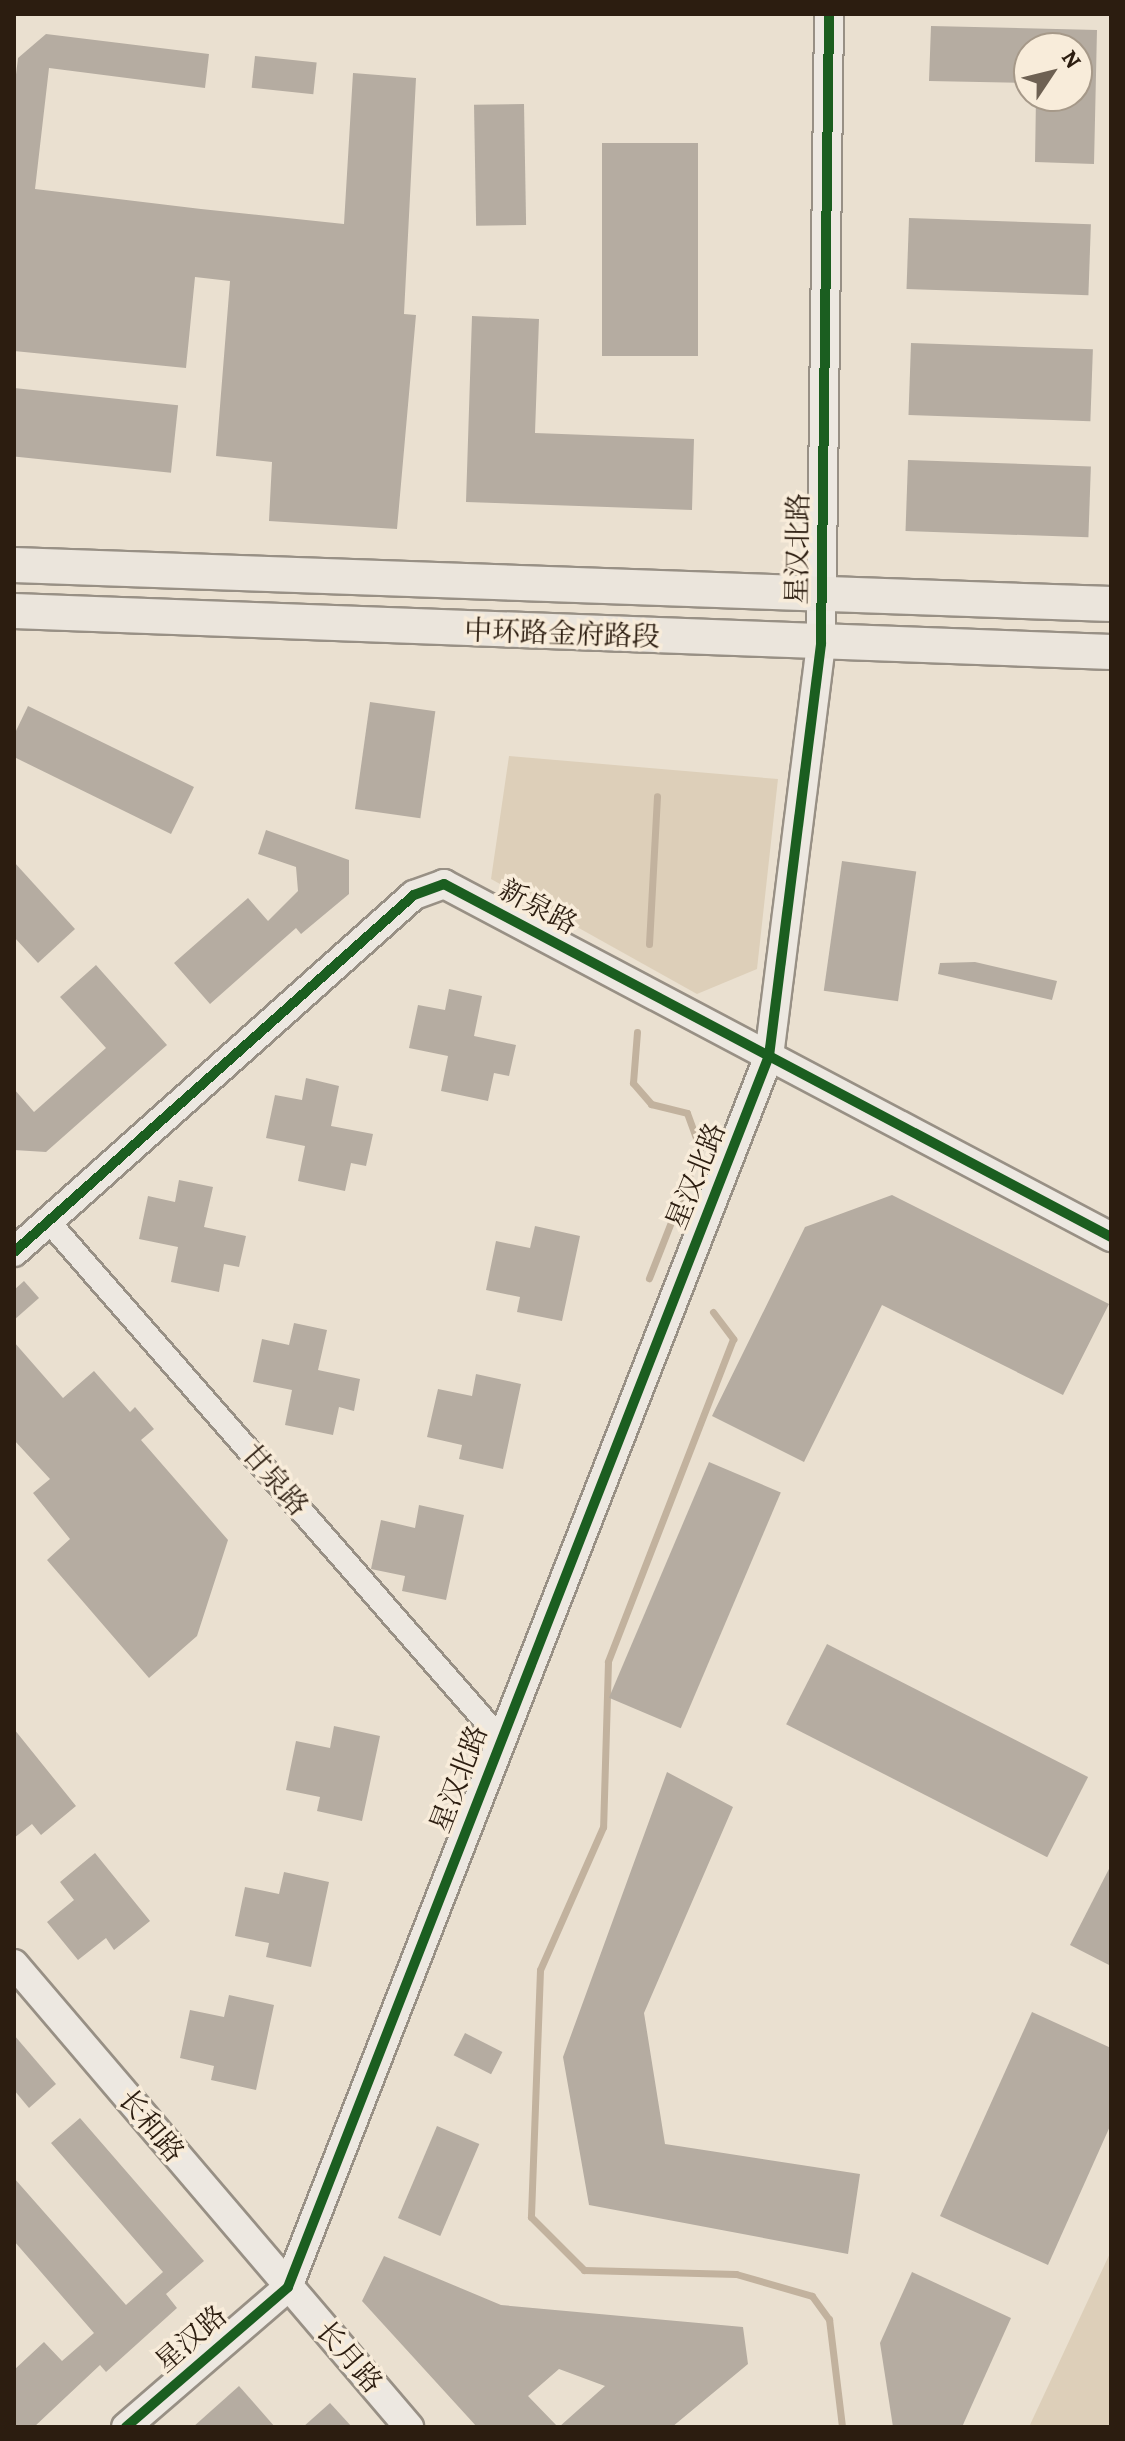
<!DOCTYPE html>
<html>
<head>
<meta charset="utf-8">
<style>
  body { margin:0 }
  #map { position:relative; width:1125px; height:2441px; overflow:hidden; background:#eae0d0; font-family:Alegreya,"Noto Serif SC",serif }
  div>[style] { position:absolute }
  .green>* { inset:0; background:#ddcfb9 }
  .stream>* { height:7px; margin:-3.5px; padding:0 3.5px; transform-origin:3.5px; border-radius:3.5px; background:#c2b29e }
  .building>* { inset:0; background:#b5aca1; transform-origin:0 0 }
  .roads { filter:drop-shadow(2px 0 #989085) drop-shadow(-2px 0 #989085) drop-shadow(0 2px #989085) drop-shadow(0 -2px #989085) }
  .minor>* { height:22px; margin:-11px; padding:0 11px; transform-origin:11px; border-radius:11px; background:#ede8e1 }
  .tertiary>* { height:28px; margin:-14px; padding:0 14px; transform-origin:14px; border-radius:14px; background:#ede8e1 }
  .primary>* { height:34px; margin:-17px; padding:0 17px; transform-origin:17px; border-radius:17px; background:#ebe5dc }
  .cycleway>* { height:10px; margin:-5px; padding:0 5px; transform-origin:5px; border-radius:5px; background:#1b5e20 }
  span { translate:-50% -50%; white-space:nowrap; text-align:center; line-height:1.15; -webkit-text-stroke:7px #f8ecda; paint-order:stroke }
  .street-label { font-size:28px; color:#2c1d10 }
  .frame { position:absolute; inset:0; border:16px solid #2c1d10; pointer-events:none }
  .north { position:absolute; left:1013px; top:32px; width:80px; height:80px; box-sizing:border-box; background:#f8ecda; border:2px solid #a69989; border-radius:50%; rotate:55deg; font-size:22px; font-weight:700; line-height:32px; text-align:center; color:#2c1d10 }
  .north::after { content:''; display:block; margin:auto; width:28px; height:36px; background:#6e6153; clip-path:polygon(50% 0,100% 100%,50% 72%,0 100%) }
</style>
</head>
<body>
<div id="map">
  <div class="green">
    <div style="clip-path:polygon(509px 756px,778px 779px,757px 969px,697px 994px,491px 879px)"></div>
    <div style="clip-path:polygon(1111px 2251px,1111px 2427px,1029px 2427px)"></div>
  </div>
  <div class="stream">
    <div style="left:649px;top:944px;width:148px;rotate:-86.9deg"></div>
    <div style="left:637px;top:1032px;width:51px;rotate:94.5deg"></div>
    <div style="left:633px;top:1083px;width:28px;rotate:49deg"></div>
    <div style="left:651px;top:1104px;width:37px;rotate:14deg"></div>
    <div style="left:687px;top:1113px;width:37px;rotate:70deg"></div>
    <div style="left:700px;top:1148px;width:140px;rotate:111.4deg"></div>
    <div style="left:713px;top:1312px;width:34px;rotate:53deg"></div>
    <div style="left:733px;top:1339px;width:346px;rotate:111.2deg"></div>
    <div style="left:608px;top:1662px;width:165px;rotate:91.7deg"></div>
    <div style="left:603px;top:1827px;width:156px;rotate:113.8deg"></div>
    <div style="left:540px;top:1970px;width:247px;rotate:92.1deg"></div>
    <div style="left:531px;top:2217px;width:75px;rotate:45deg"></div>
    <div style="left:584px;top:2270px;width:152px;rotate:1.5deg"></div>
    <div style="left:736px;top:2274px;width:79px;rotate:16.1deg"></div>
    <div style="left:812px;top:2296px;width:29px;rotate:54deg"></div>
    <div style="left:829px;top:2319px;width:109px;rotate:83.1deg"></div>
  </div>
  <div class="building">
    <div style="clip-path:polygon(931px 26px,1097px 30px,1094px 164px,1035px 162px,1036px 96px,1077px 96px,1077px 48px,1029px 48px,1029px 83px,929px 81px)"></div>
    <div style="clip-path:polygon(46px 34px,209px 54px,205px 88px,49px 68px,35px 189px,201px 209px,344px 224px,353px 73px,416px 78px,404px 314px,416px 315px,397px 529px,269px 521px,272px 462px,216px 456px,230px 281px,195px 277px,186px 368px,14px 351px,14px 91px,18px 58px)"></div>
    <div style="left:255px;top:56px;width:62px;height:32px;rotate:6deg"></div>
    <div style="left:524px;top:104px;width:121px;height:50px;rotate:89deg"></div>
    <div style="left:602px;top:143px;width:96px;height:213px"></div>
    <div style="left:909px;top:218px;width:182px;height:71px;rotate:2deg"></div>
    <div style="clip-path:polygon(472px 316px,539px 319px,535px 433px,694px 439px,692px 510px,466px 502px)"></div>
    <div style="left:911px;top:343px;width:182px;height:72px;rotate:2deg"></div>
    <div style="left:14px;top:388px;width:165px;height:68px;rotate:6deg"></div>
    <div style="left:908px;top:460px;width:183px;height:71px;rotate:2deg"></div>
    <div style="left:370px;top:702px;width:66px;height:108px;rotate:8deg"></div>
    <div style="clip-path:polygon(28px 706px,194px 787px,171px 834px,14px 757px,14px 735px)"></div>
    <div style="clip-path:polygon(266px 830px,349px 860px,349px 894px,301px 934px,296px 928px,210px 1004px,174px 963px,248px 898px,268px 921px,298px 891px,296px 867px,258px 854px)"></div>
    <div style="left:842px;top:861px;width:75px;height:131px;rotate:8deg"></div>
    <div style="clip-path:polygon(14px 862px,75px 929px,38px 963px,14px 937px)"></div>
    <div style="clip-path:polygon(975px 962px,1057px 981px,1052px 1000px,938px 974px,940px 963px)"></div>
    <div style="clip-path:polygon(96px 965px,167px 1045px,46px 1152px,14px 1150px,14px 1089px,34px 1112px,106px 1048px,60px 997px)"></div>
    <div style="clip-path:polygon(449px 989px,482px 996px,474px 1036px,516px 1045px,509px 1076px,494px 1073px,488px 1101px,441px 1091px,448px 1056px,409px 1048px,418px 1005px,445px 1010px)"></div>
    <div style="clip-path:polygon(306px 1078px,339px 1086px,331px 1126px,373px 1134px,366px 1166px,351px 1163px,345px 1191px,298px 1181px,305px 1146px,266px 1138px,275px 1095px,302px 1100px)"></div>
    <div style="clip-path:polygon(179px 1180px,213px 1187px,204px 1227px,246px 1236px,239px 1267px,224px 1264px,219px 1292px,171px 1282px,178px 1247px,139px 1239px,148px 1196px,175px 1202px)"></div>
    <div style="clip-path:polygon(892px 1195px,1109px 1304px,1063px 1395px,882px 1305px,804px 1462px,712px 1416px,805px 1227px)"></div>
    <div style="clip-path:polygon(535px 1226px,580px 1236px,562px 1321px,517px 1312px,520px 1297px,486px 1290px,496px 1241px,530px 1248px)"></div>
    <div style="clip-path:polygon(24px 1281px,39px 1298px,14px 1320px,14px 1290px)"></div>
    <div style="clip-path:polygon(294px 1323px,327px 1330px,318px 1370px,360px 1379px,354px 1411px,339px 1407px,333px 1435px,285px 1425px,292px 1390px,253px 1382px,262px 1339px,289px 1345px)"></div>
    <div style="clip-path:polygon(14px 1342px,63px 1398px,94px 1371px,130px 1412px,135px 1407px,154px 1429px,141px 1440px,228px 1540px,197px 1636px,149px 1678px,47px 1560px,70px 1539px,33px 1493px,50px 1479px,14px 1440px)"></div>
    <div style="clip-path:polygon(476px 1374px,521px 1384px,503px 1469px,459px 1459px,462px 1445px,427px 1437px,438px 1389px,472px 1396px)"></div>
    <div style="left:709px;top:1462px;width:78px;height:256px;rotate:23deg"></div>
    <div style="clip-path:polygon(419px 1505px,464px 1515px,446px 1600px,402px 1591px,405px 1576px,371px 1569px,381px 1520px,415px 1528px)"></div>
    <div style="left:827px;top:1644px;width:293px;height:90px;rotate:27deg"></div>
    <div style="clip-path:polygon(334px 1726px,380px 1736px,362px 1821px,317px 1811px,320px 1797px,286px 1790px,296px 1741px,330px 1748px)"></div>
    <div style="clip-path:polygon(14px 1729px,76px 1806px,41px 1835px,32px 1824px,14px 1838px)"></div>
    <div style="clip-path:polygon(667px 1772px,733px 1807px,644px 2013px,665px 2144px,860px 2174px,848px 2254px,589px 2205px,563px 2057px)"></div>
    <div style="clip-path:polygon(95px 1853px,150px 1921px,114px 1950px,106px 1938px,78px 1960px,47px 1922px,74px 1900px,60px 1882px)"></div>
    <div style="clip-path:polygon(1111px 1865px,1111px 1966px,1070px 1945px)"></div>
    <div style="clip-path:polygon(284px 1872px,329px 1882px,311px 1967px,266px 1957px,269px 1943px,235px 1936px,245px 1887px,279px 1894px)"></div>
    <div style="clip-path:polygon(229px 1995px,274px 2005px,256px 2090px,211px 2080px,214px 2066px,180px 2058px,190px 2010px,224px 2017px)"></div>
    <div style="clip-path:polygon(1032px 2012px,1111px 2048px,1111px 2124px,1048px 2265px,940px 2216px)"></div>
    <div style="left:465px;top:2033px;width:42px;height:25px;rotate:27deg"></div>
    <div style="clip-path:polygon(14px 2035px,56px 2084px,29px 2108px,14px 2090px)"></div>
    <div style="clip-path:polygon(80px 2118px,204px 2261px,166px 2294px,177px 2308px,106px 2372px,100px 2365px,34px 2427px,14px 2427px,14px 2370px,44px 2342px,62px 2361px,94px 2333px,14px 2241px,14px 2178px,126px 2305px,163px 2272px,51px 2143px)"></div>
    <div style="left:437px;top:2126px;width:46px;height:100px;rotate:23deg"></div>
    <div style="clip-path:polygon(384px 2256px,501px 2305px,743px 2327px,748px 2364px,672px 2427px,559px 2427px,605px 2386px,559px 2369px,528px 2396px,558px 2427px,477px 2427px,362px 2301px)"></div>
    <div style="clip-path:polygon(912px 2272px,1011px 2318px,962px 2427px,893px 2427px,880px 2343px)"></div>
    <div style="clip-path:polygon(239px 2386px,275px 2427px,193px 2427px)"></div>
    <div style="clip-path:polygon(330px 2403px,352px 2427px,303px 2427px)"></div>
  </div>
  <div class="roads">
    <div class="minor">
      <div style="left:49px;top:1222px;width:685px;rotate:48.85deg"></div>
    </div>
    <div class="tertiary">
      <div style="left:14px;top:1252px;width:536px;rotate:-41.75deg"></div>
      <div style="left:414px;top:895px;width:32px;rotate:-20deg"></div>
      <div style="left:444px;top:884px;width:755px;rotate:27.89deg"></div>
      <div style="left:14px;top:1964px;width:609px;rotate:49.53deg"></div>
      <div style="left:126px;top:2427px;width:214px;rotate:-40.8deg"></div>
      <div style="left:288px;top:2287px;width:1322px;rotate:-68.66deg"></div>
      <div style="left:769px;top:1056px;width:415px;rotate:-82.8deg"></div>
      <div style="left:821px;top:644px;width:630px;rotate:-89.27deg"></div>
    </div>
    <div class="primary">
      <div style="left:14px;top:565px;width:1098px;rotate:2.04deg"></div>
      <div style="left:14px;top:611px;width:1098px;rotate:2.14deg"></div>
    </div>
  </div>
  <div class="cycleway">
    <div style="left:14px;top:1252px;width:536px;rotate:-41.75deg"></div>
    <div style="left:414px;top:895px;width:32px;rotate:-20deg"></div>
    <div style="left:444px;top:884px;width:755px;rotate:27.89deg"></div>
    <div style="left:126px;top:2427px;width:214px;rotate:-40.8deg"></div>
    <div style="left:288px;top:2287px;width:1322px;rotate:-68.66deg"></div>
    <div style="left:769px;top:1056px;width:415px;rotate:-82.8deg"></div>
    <div style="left:821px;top:644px;width:630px;rotate:-89.27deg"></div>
  </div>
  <div class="street-label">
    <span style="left:798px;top:549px;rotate:-89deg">星汉北路</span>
    <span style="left:562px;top:634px;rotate:2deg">中环路金府路段</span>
    <span style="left:538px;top:907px;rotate:28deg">新泉路</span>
    <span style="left:696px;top:1176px;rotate:-68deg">星汉北路</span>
    <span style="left:275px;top:1480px;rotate:49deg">甘泉路</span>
    <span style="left:459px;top:1779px;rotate:-69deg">星汉北路</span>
    <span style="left:151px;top:2126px;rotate:50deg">长和路</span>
    <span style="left:191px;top:2339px;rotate:-41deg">星汉路</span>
    <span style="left:349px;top:2357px;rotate:49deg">长月路</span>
  </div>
  <div class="frame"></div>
  <div class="north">N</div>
</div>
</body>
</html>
